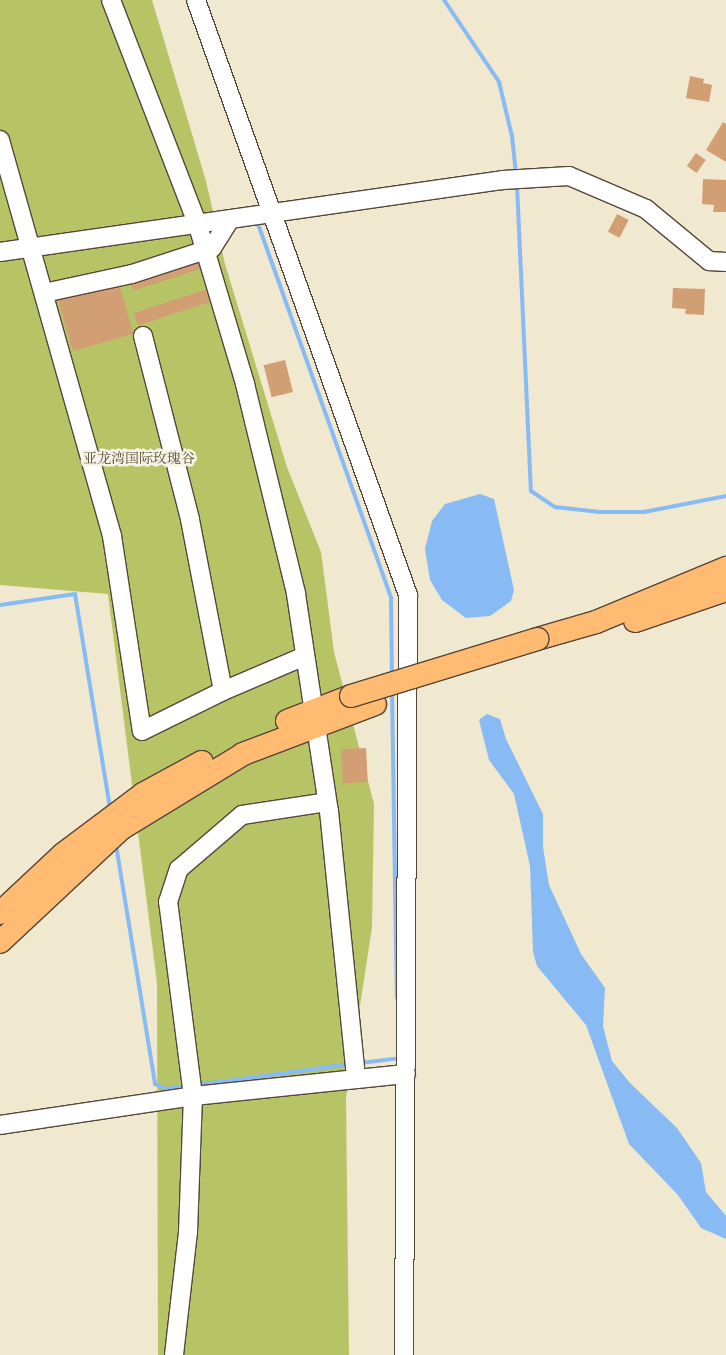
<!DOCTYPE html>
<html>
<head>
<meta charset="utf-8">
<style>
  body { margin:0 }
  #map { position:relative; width:726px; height:1355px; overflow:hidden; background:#f0e8cf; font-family:"Old Standard TT","Noto Serif SC",serif }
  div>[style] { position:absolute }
  .green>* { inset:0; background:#b7c466 }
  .water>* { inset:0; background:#88baf4 }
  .stream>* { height:4px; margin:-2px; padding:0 2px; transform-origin:2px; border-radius:2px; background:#88baf4 }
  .building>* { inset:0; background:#d29f75; transform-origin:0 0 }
  .roads { filter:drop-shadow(1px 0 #564639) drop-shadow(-1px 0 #564639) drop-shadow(0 1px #564639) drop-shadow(0 -1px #564639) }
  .minor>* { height:18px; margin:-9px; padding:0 9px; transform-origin:9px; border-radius:9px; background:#fff }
  .major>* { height:22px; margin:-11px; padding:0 11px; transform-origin:11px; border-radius:11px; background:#febb71 }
  .bridges { filter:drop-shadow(1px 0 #564639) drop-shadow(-1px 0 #564639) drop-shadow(0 1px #564639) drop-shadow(0 -1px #564639) }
  .major-bridge>* { height:22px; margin:-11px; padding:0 11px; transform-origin:11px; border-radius:11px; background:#febb71 }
  span { translate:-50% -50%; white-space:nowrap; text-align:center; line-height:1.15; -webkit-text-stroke:5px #f7f3e8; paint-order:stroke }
  .park-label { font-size:14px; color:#5a5030 }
</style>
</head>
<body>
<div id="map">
  <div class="green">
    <div style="clip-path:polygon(0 0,152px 0,206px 181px,225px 264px,287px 467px,321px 552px,334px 652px,374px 804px,372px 927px,346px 1098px,349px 1355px,158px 1355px,157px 983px,108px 594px,0 585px)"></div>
  </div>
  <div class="water">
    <div style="clip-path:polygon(480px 494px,494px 499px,514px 590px,511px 601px,490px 616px,466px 618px,442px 600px,430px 580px,425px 549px,432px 521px,445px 504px)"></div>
    <div style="clip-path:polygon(487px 714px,500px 719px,506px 739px,543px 814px,543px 847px,549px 885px,581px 954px,605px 988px,603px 1026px,612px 1061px,630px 1083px,677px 1128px,701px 1163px,706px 1192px,726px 1216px,726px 1239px,701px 1228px,678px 1195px,629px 1144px,586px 1025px,537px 966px,533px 952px,530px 866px,514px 794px,489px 760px,479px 720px)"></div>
  </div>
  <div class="stream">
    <div style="left:444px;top:0;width:99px;rotate:56.1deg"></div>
    <div style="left:499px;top:82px;width:56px;rotate:76.5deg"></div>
    <div style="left:512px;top:136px;width:37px;rotate:84deg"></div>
    <div style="left:517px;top:185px;width:306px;rotate:87.4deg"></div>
    <div style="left:531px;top:491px;width:29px;rotate:34deg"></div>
    <div style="left:555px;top:507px;width:45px;rotate:6.3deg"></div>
    <div style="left:600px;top:512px;width:44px"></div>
    <div style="left:644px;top:512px;width:84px;rotate:-11deg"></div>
    <div style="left:257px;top:221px;width:400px;rotate:70.4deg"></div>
    <div style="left:391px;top:598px;width:78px;rotate:89.3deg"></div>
    <div style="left:0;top:605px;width:76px;rotate:-8.3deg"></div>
    <div style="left:75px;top:594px;width:217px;rotate:80.7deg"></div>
    <div style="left:392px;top:690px;width:308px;rotate:89.1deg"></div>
    <div style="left:116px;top:845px;width:242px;rotate:80.7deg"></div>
    <div style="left:155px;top:1084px;width:13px;rotate:23deg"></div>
    <div style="left:167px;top:1089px;width:20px;rotate:-9deg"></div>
    <div style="left:360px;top:1063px;width:38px;rotate:-7deg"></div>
    <div style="left:197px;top:1085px;width:155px;rotate:-7.8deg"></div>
  </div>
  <div class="building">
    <div style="clip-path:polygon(690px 76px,704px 79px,703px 83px,712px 85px,709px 102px,686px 98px)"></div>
    <div style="clip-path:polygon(723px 122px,726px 124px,726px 162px,706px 150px)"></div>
    <div style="left:696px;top:153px;width:12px;height:16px;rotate:35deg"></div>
    <div style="clip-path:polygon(703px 179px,726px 180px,726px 212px,713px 212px,714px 205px,702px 204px)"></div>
    <div style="left:617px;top:214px;width:13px;height:20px;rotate:27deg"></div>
    <div style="left:199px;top:260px;width:9px;height:72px;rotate:72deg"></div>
    <div style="left:118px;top:280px;width:56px;height:63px;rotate:74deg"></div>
    <div style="clip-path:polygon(673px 288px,705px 289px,704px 315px,685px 314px,686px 309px,672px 308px)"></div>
    <div style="left:208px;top:289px;width:13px;height:78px;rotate:72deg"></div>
    <div style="left:285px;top:360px;width:33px;height:22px;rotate:76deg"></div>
    <div style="left:366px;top:748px;width:34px;height:25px;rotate:87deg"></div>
  </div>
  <div class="roads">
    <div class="minor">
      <div style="left:111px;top:0;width:242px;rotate:68.9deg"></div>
      <div style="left:198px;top:226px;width:165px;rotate:73.4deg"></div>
      <div style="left:245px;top:384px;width:216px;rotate:76.3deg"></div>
      <div style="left:296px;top:594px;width:219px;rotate:81.4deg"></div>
      <div style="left:329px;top:811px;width:269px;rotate:84.2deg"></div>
      <div style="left:196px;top:0;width:632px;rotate:70.39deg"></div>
      <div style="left:408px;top:595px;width:760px;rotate:90.3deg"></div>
      <div style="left:0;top:140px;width:412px;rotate:74.2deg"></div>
      <div style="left:112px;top:536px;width:197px;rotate:81.3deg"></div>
      <div style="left:142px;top:731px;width:90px;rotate:-26.3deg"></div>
      <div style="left:223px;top:691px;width:175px;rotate:-100.9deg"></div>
      <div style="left:190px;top:519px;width:189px;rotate:-104.4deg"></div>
      <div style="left:0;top:252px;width:508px;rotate:-8.15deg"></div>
      <div style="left:503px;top:180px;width:66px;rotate:-3.5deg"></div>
      <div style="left:569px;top:176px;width:84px;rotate:23.2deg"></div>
      <div style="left:646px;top:209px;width:82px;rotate:39.5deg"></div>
      <div style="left:709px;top:261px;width:17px;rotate:3deg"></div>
      <div style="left:44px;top:293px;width:90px;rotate:-12.2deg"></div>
      <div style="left:132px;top:274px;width:84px;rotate:-18deg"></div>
      <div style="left:212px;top:248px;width:32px;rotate:-58deg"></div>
      <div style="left:223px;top:691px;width:89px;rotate:-23.1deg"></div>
      <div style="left:0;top:1125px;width:195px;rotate:-8.5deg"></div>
      <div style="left:193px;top:1096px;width:214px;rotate:-5.9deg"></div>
      <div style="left:174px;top:1355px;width:124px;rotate:-83.5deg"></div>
      <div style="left:188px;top:1232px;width:136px;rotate:-87.9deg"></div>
      <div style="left:193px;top:1096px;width:196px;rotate:-97.3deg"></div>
      <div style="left:168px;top:902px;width:35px;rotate:-72deg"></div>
      <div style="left:179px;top:869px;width:83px;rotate:-40.6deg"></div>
      <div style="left:242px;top:815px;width:79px;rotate:-8.7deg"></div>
    </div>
    <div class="major">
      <div style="left:635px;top:621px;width:96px;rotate:-18.8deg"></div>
      <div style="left:537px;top:639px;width:61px;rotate:-16.1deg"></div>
      <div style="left:596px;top:622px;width:141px;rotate:-22.6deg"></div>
      <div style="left:287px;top:721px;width:69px;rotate:-21.3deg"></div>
      <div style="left:0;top:913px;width:86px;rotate:-43.1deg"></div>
      <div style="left:63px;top:854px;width:100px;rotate:-36.9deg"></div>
      <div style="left:143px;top:794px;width:67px;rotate:-28.5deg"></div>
      <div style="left:0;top:942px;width:167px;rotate:-43.1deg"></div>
      <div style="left:122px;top:828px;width:142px;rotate:-31.4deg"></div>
      <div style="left:243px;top:754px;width:141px;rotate:-20.7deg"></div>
    </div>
  </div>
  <div class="bridges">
    <div class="major-bridge">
      <div style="left:351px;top:696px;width:195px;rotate:-17deg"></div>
    </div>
  </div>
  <div class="park-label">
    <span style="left:139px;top:459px">亚龙湾国际玫瑰谷</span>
  </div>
</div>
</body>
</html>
